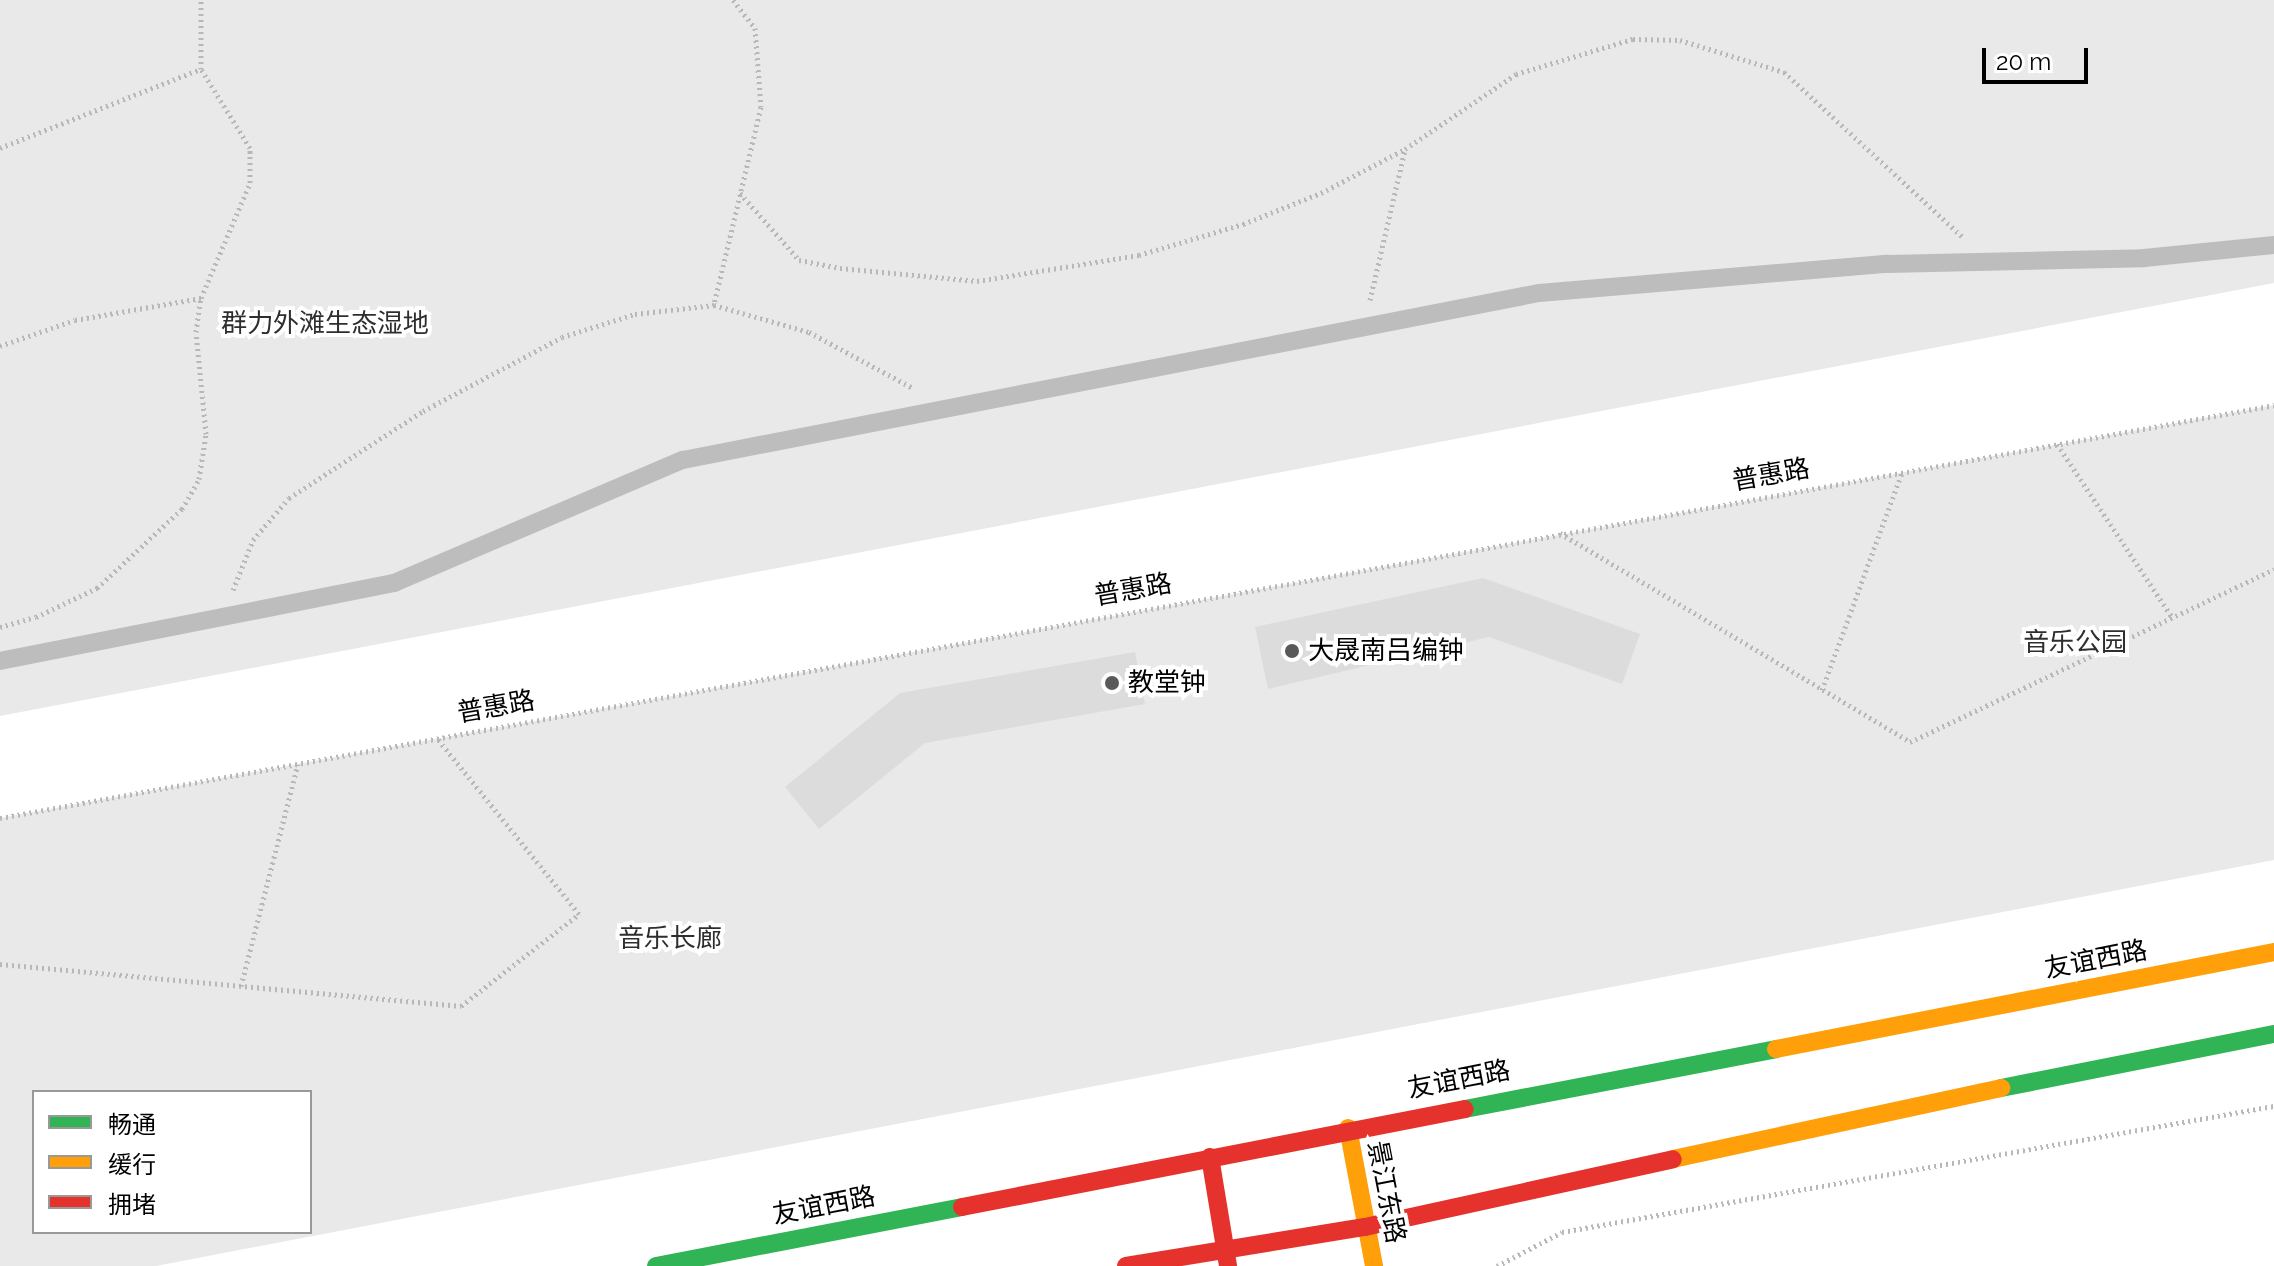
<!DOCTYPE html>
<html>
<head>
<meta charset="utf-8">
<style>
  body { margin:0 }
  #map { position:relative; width:2274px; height:1266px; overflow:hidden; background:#fff; font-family:Raleway,"Noto Sans SC",sans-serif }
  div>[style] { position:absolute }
  .green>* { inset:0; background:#e9e9e9 }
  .building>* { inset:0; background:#dcdcdc }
  .path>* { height:5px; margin-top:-2.5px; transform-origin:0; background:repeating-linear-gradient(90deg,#b8b8b8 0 2px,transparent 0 6px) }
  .lane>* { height:18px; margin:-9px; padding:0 9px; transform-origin:9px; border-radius:9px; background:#bdbdbd }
  .fast>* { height:18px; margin:-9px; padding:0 9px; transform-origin:9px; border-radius:9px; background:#30b455 }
  .slow>* { height:18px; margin:-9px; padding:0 9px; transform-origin:9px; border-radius:9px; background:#ff9f0a }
  .jam>* { height:18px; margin:-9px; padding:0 9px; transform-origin:9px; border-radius:9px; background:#e5322d }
  .dots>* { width:22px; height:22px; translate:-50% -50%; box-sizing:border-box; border:4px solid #fff; border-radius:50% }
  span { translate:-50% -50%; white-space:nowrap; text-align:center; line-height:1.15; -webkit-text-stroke:8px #fff; paint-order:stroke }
  .park-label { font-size:26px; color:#2e2e2e }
  .street-label { font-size:26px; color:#000 }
  .poi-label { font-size:26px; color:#000 }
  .left { translate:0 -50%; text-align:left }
  .legend { position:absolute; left:32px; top:1090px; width:280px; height:144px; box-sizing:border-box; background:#fff; border:2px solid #999; margin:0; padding:10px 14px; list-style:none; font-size:24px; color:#000 }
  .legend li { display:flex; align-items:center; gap:16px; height:40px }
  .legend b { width:40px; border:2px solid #999 }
  .scale { position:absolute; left:1982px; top:48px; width:106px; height:36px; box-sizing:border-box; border:4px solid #000; border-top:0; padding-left:10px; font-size:24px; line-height:28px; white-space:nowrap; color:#000; -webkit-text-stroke:6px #fff; paint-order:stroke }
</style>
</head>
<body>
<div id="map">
  <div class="green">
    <div style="clip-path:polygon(0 0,2274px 0,2274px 283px,0 716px)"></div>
    <div style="clip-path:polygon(evenodd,2274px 405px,2274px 860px,156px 1266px,0 1266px,0 818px,2274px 405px,34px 1092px,310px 1092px,310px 1232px,34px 1232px,34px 1092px)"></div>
  </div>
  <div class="building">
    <div style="clip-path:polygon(1483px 578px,1640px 634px,1622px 684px,1489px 637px,1268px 689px,1255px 627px)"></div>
    <div style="clip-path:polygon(1135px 652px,1145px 704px,925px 743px,819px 829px,785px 787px,900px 693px)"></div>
  </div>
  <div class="path">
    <div style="left:733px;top:0;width:36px;rotate:52deg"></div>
    <div style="left:755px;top:28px;width:79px;rotate:85.7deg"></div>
    <div style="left:761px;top:107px;width:204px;rotate:103.4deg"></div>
    <div style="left:714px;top:305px;width:99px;rotate:15.9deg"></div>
    <div style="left:809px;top:332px;width:118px;rotate:28.3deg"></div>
    <div style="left:0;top:148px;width:216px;rotate:-21.5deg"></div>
    <div style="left:740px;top:193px;width:89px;rotate:48.6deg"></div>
    <div style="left:799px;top:260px;width:42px;rotate:11deg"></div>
    <div style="left:840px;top:268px;width:138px;rotate:5.4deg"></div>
    <div style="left:977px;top:281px;width:164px;rotate:-9.1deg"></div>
    <div style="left:1139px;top:255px;width:109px;rotate:-16.6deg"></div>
    <div style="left:1243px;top:224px;width:84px;rotate:-21.7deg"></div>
    <div style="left:1321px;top:193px;width:95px;rotate:-27.6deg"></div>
    <div style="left:1405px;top:149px;width:134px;rotate:-34deg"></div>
    <div style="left:1516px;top:74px;width:122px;rotate:-16.7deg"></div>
    <div style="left:1633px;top:39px;width:47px;rotate:1.2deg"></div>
    <div style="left:1680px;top:40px;width:109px;rotate:17.1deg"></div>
    <div style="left:1784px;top:72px;width:243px;rotate:42.7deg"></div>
    <div style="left:1370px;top:300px;width:154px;rotate:-76.9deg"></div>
    <div style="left:0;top:346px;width:79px;rotate:-19.1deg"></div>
    <div style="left:75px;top:320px;width:128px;rotate:-9.9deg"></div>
    <div style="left:2057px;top:444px;width:208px;rotate:56.4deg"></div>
    <div style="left:1560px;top:533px;width:408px;rotate:30.8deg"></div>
    <div style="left:1910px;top:742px;width:403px;rotate:-25.4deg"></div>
    <div style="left:233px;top:590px;width:54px;rotate:-68.2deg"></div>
    <div style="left:253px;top:540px;width:55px;rotate:-49.4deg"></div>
    <div style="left:289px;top:498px;width:160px;rotate:-33deg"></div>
    <div style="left:423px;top:411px;width:157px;rotate:-28deg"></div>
    <div style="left:562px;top:337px;width:77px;rotate:-17.5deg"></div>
    <div style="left:635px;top:314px;width:80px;rotate:-6.5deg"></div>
    <div style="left:0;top:627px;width:37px;rotate:-16deg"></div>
    <div style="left:36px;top:617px;width:68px;rotate:-25.4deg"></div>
    <div style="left:97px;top:588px;width:116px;rotate:-42.9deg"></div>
    <div style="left:182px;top:509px;width:34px;rotate:-60deg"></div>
    <div style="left:199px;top:479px;width:46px;rotate:-81.2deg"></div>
    <div style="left:206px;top:434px;width:102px;rotate:-95.6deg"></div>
    <div style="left:196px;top:332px;width:34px;rotate:-82deg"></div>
    <div style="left:201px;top:298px;width:125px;rotate:-66.9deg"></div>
    <div style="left:250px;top:183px;width:35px;rotate:-90deg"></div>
    <div style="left:250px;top:148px;width:93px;rotate:-121.8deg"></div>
    <div style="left:201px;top:69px;width:69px;rotate:-90deg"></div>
    <div style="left:1822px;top:690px;width:232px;rotate:-69.8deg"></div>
    <div style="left:0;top:818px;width:2311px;rotate:-10.29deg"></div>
    <div style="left:0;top:964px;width:463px;rotate:5.2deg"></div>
    <div style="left:461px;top:1006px;width:150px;rotate:-37.9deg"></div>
    <div style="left:579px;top:914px;width:226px;rotate:-128.9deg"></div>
    <div style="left:241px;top:986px;width:229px;rotate:-75.6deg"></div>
    <div style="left:1497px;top:1266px;width:73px;rotate:-27.6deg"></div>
    <div style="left:1562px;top:1232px;width:723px;rotate:-10.04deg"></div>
  </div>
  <div class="lane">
    <div style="left:0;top:661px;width:402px;rotate:-11.2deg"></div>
    <div style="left:394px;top:583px;width:314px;rotate:-23.1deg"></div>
    <div style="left:683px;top:460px;width:872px;rotate:-11.04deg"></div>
    <div style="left:1539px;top:293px;width:349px;rotate:-4.8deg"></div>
    <div style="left:1887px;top:264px;width:257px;rotate:-1.3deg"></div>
    <div style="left:2144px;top:258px;width:131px;rotate:-5.7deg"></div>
  </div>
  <div class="fast">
    <div style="left:2001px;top:1088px;width:278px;rotate:-11.2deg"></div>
    <div style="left:1465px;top:1109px;width:317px;rotate:-10.9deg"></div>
    <div style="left:656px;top:1266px;width:312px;rotate:-10.9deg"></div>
  </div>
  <div class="slow">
    <div style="left:1776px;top:1049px;width:507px;rotate:-11.02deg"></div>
    <div style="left:1348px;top:1128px;width:140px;rotate:79.3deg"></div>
    <div style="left:1673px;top:1159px;width:336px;rotate:-12.2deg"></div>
  </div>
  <div class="jam">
    <div style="left:1210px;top:1157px;width:110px;rotate:80.6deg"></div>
    <div style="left:962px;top:1207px;width:512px;rotate:-11.02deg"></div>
    <div style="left:1126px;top:1266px;width:242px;rotate:-9.3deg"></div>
    <div style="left:1365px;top:1227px;width:315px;rotate:-12.4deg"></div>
  </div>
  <div class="dots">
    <div style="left:1292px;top:651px;background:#595959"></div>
    <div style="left:1112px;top:683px;background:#595959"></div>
  </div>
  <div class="park-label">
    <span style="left:325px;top:324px">群力外滩生态湿地</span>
    <span style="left:2075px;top:643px">音乐公园</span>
    <span style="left:670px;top:939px">音乐长廊</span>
  </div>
  <div class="street-label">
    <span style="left:1771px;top:475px;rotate:-10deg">普惠路</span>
    <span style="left:1133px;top:590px;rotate:-10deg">普惠路</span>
    <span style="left:496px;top:707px;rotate:-10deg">普惠路</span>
    <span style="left:2096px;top:960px;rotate:-11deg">友谊西路</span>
    <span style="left:1459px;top:1080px;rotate:-11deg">友谊西路</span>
    <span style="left:1386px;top:1192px;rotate:79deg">景江东路</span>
    <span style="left:824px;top:1206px;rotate:-11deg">友谊西路</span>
  </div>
  <div class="poi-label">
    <span class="left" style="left:1308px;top:651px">大晟南吕编钟</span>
    <span class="left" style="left:1128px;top:683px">教堂钟</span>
  </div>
  <ul class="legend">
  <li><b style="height:10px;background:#30b455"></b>畅通</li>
  <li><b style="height:10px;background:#ff9f0a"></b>缓行</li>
  <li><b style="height:10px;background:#e5322d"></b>拥堵</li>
  </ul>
  <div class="scale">20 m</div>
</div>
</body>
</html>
